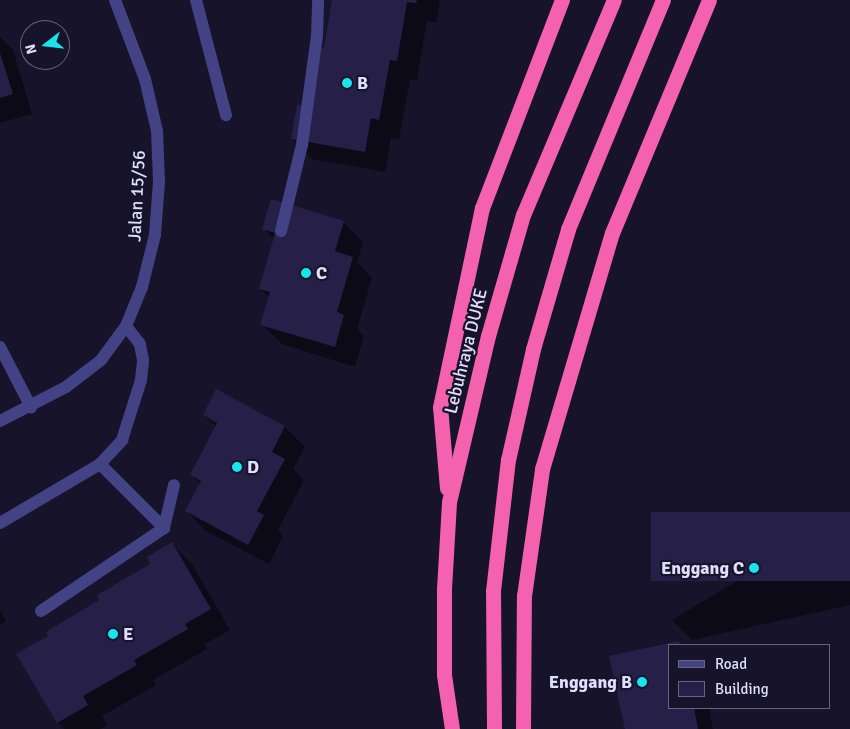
<!DOCTYPE html>
<html>
<head>
<meta charset="utf-8">
<style>
  body { margin:0 }
  #map { position:relative; width:850px; height:729px; overflow:hidden; background:#16132a; font-family:Signika,sans-serif }
  div>[style] { position:absolute }
  .shadow>* { inset:0; background:#0007 }
  .building>* { inset:0; background:#262049; transform-origin:0 0 }
  .minor>* { height:12px; margin:-6px; padding:0 6px; transform-origin:6px; border-radius:6px; background:#424285 }
  .highway>* { height:15px; margin:-7.5px; padding:0 7.5px; transform-origin:7.5px; border-radius:7.5px; background:#f462af }
  .dots>* { width:14px; height:14px; translate:-50% -50%; box-sizing:border-box; border:2px solid #16132a; border-radius:50% }
  span { translate:-50% -50%; white-space:nowrap; text-align:center; line-height:1.15; -webkit-text-stroke:4.5px #16132a; paint-order:stroke }
  .poi-label { font-size:18px; color:#e0defd; font-weight:700 }
  .left { translate:0 -50%; text-align:left }
  .right { translate:-100% -50%; text-align:right }
  .street-label { font-size:18px; color:#e0defd }
  .legend { position:absolute; left:668px; top:644px; width:162px; height:65px; box-sizing:border-box; background:#16132a; border:1px solid #67647e; margin:0; padding:6px 9px; list-style:none; font-size:15px; color:#e0defd }
  .legend li { display:flex; align-items:center; gap:10px; height:25px }
  .legend b { width:25px; border:1px solid #67647e }
  .north { position:absolute; left:20px; top:20px; width:50px; height:50px; box-sizing:border-box; background:#16132a; border:1px solid #67647e; border-radius:50%; rotate:254deg; font-size:14px; font-weight:700; line-height:20px; text-align:center; color:#e0defd }
  .north::after { content:''; display:block; margin:auto; width:18px; height:22px; background:#18e4ee; clip-path:polygon(50% 0,100% 100%,50% 72%,0 100%) }
</style>
</head>
<body>
<div id="map">
  <div class="shadow">
    <div style="clip-path:polygon(333px 0,440px 0,436px 23px,427px 21px,417px 80px,410px 79px,399px 139px,391px 138px,385px 172px,312px 159px,292px 139px,325px 49px)"></div>
    <div style="clip-path:polygon(0 37px,13px 50px,32px 114px,0 123px)"></div>
    <div style="clip-path:polygon(343px 222px,363px 242px,357px 262px,372px 278px,357px 329px,364px 336px,355px 367px,282px 344px,262px 324px,270px 298px,260px 289px,274px 239px,264px 229px)"></div>
    <div style="clip-path:polygon(217px 391px,285px 427px,305px 447px,293px 469px,304px 480px,278px 530px,283px 536px,269px 564px,206px 531px,186px 511px,201px 484px,191px 475px,217px 427px,204px 415px)"></div>
    <div style="clip-path:polygon(850px 513px,850px 605px,692px 640px,672px 620px)"></div>
    <div style="clip-path:polygon(172px 544px,192px 564px,230px 630px,205px 644px,207px 649px,153px 680px,156px 685px,102px 716px,107px 725px,100px 729px,64px 729px,58px 722px,49px 636px,152px 564px)"></div>
    <div style="clip-path:polygon(0 610px,6px 622px,0 625px)"></div>
    <div style="clip-path:polygon(679px 642px,682px 645px,669px 645px,669px 708px,709px 708px,713px 729px,626px 729px,611px 657px)"></div>
  </div>
  <div class="building">
    <div style="clip-path:polygon(332px 0,417px 0,416px 3px,407px 2px,397px 61px,390px 60px,379px 120px,371px 118px,365px 152px,291px 139px,297px 105px,304px 106px,314px 46px,324px 48px)"></div>
    <div style="clip-path:polygon(0 53px,13px 94px,0 98px)"></div>
    <div style="clip-path:polygon(271px 199px,344px 221px,335px 251px,353px 257px,337px 312px,344px 315px,335px 347px,260px 325px,270px 292px,259px 289px,275px 233px,262px 229px)"></div>
    <div style="clip-path:polygon(216px 389px,285px 426px,272px 452px,285px 459px,257px 511px,264px 515px,248px 545px,185px 511px,201px 481px,190px 475px,217px 423px,203px 415px)"></div>
    <div style="left:850px;top:512px;width:69px;height:199px;rotate:90deg"></div>
    <div style="clip-path:polygon(172px 542px,211px 609px,185px 624px,188px 629px,134px 660px,137px 665px,83px 696px,88px 705px,57px 723px,16px 654px,48px 636px,46px 632px,99px 600px,97px 595px,150px 564px,147px 557px)"></div>
    <div style="clip-path:polygon(679px 641px,680px 645px,669px 645px,669px 708px,694px 708px,698px 729px,625px 729px,609px 656px)"></div>
  </div>
  <div class="minor">
    <div style="left:196px;top:0;width:119px;rotate:75.4deg"></div>
    <div style="left:281px;top:231px;width:89px;rotate:-76.3deg"></div>
    <div style="left:302px;top:145px;width:111px;rotate:-82.2deg"></div>
    <div style="left:317px;top:35px;width:35px;rotate:-88deg"></div>
    <div style="left:0;top:347px;width:68px;rotate:62.7deg"></div>
    <div style="left:0;top:421px;width:74px;rotate:-27.3deg"></div>
    <div style="left:66px;top:387px;width:44px;rotate:-37.6deg"></div>
    <div style="left:101px;top:360px;width:42px;rotate:-53.7deg"></div>
    <div style="left:126px;top:326px;width:42px;rotate:-67.7deg"></div>
    <div style="left:142px;top:287px;width:54px;rotate:-76deg"></div>
    <div style="left:155px;top:235px;width:53px;rotate:-85.7deg"></div>
    <div style="left:159px;top:182px;width:51px;rotate:-92.2deg"></div>
    <div style="left:157px;top:131px;width:53px;rotate:-103deg"></div>
    <div style="left:145px;top:79px;width:85px;rotate:-110.8deg"></div>
    <div style="left:100px;top:464px;width:91px;rotate:45deg"></div>
    <div style="left:164px;top:528px;width:44px;rotate:-76.9deg"></div>
    <div style="left:0;top:523px;width:116px;rotate:-30.5deg"></div>
    <div style="left:100px;top:464px;width:33px;rotate:-47deg"></div>
    <div style="left:122px;top:440px;width:63px;rotate:-72.4deg"></div>
    <div style="left:141px;top:380px;width:20px;rotate:-84deg"></div>
    <div style="left:143px;top:360px;width:16px;rotate:-101deg"></div>
    <div style="left:140px;top:344px;width:23px;rotate:-128deg"></div>
    <div style="left:41px;top:611px;width:148px;rotate:-34deg"></div>
  </div>
  <div class="highway">
    <div style="left:447px;top:488px;width:81px;rotate:-94.9deg"></div>
    <div style="left:440px;top:407px;width:203px;rotate:-78.1deg"></div>
    <div style="left:482px;top:208px;width:223px;rotate:-69deg"></div>
    <div style="left:452px;top:729px;width:55px;rotate:-98.4deg"></div>
    <div style="left:444px;top:675px;width:86px;rotate:-90deg"></div>
    <div style="left:444px;top:589px;width:87px;rotate:-86.7deg"></div>
    <div style="left:449px;top:502px;width:171px;rotate:-76.8deg"></div>
    <div style="left:488px;top:336px;width:126px;rotate:-73.9deg"></div>
    <div style="left:523px;top:215px;width:233px;rotate:-67.1deg"></div>
    <div style="left:494px;top:729px;width:138px;rotate:-90.4deg"></div>
    <div style="left:493px;top:591px;width:132px;rotate:-83.5deg"></div>
    <div style="left:508px;top:460px;width:114px;rotate:-77.3deg"></div>
    <div style="left:533px;top:349px;width:125px;rotate:-73.7deg"></div>
    <div style="left:568px;top:229px;width:248px;rotate:-67.5deg"></div>
    <div style="left:523px;top:729px;width:133px;rotate:-89.6deg"></div>
    <div style="left:524px;top:596px;width:128px;rotate:-81.9deg"></div>
    <div style="left:542px;top:469px;width:246px;rotate:-73.5deg"></div>
    <div style="left:612px;top:233px;width:252px;rotate:-67.4deg"></div>
  </div>
  <div class="dots">
    <div style="left:347px;top:83px;background:#18e4ee"></div>
    <div style="left:306px;top:273px;background:#18e4ee"></div>
    <div style="left:237px;top:467px;background:#18e4ee"></div>
    <div style="left:754px;top:568px;background:#18e4ee"></div>
    <div style="left:113px;top:634px;background:#18e4ee"></div>
    <div style="left:642px;top:682px;background:#18e4ee"></div>
  </div>
  <div class="poi-label">
    <span class="left" style="left:357px;top:83px">B</span>
    <span class="left" style="left:316px;top:273px">C</span>
    <span class="left" style="left:247px;top:467px">D</span>
    <span class="right" style="left:744px;top:568px">Enggang C</span>
    <span class="left" style="left:123px;top:634px">E</span>
    <span class="right" style="left:632px;top:682px">Enggang B</span>
  </div>
  <div class="street-label">
    <span style="left:137px;top:196px;rotate:-87deg">Jalan 15/56</span>
    <span style="left:466px;top:351px;rotate:-76deg">Lebuhraya DUKE</span>
  </div>
  <ul class="legend">
  <li><b style="height:6px;background:#424285"></b>Road</li>
  <li><b style="height:14px;background:#262049"></b>Building</li>
  </ul>
  <div class="north">N</div>
</div>
</body>
</html>
